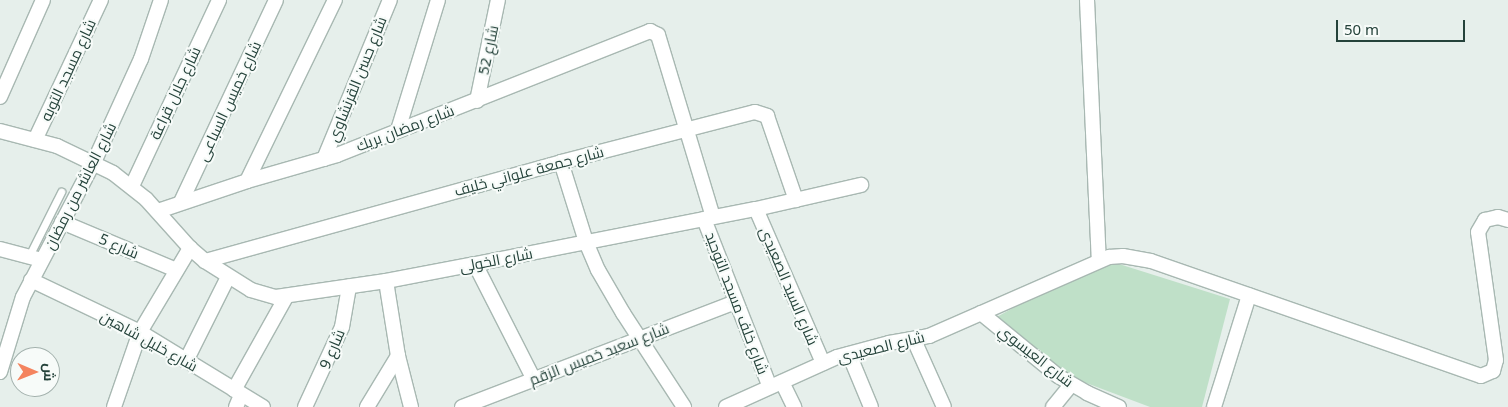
<!DOCTYPE html>
<html>
<head>
<meta charset="utf-8">
<style>
  body { margin:0 }
  #map { position:relative; width:1508px; height:407px; overflow:hidden; background:#e6efeb; font-family:"Noto Sans",Cairo,sans-serif }
  div>[style] { position:absolute }
  .green>* { inset:0; background:#bfe0c8 }
  .roads { filter:drop-shadow(1px 0 #a8b8b2) drop-shadow(-1px 0 #a8b8b2) drop-shadow(0 1px #a8b8b2) drop-shadow(0 -1px #a8b8b2) }
  .service>* { height:7px; margin:-3.5px; padding:0 3.5px; transform-origin:3.5px; border-radius:3.5px; background:#fff }
  .minor>* { height:14px; margin:-7px; padding:0 7px; transform-origin:7px; border-radius:7px; background:#fff }
  span { translate:-50% -50%; white-space:nowrap; text-align:center; line-height:1.15; -webkit-text-stroke:4px #f7fbf9; paint-order:stroke }
  .street-label { font-size:15px; color:#24423a }
  .north { position:absolute; left:10px; top:347px; width:50px; height:50px; box-sizing:border-box; background:#f7fbf9; border:1px solid #a3b1ad; border-radius:50%; rotate:91deg; font-size:14px; font-weight:700; line-height:20px; text-align:center; color:#24423a }
  .north::after { content:''; display:block; margin:auto; width:18px; height:22px; background:#f4845f; clip-path:polygon(50% 0,100% 100%,50% 72%,0 100%) }
  .scale { position:absolute; left:1336px; top:20px; width:129px; height:22px; box-sizing:border-box; border:2px solid #24423a; border-top:0; padding-left:6px; font-size:15px; line-height:18px; white-space:nowrap; color:#24423a; -webkit-text-stroke:4px #f7fbf9; paint-order:stroke }
</style>
</head>
<body>
<div id="map">
  <div class="green">
    <div style="clip-path:polygon(1119px 264px,1230px 299px,1202px 407px,1150px 407px,1073px 378px,995px 318px,1042px 292px,1096px 267px)"></div>
  </div>
  <div class="roads">
    <div class="service">
      <div style="left:29px;top:256px;width:72px;rotate:-63.4deg"></div>
    </div>
    <div class="minor">
      <div style="left:1087px;top:0;width:260px;rotate:87.4deg"></div>
      <div style="left:0;top:97px;width:106px;rotate:-66.1deg"></div>
      <div style="left:477px;top:101px;width:103px;rotate:-78.3deg"></div>
      <div style="left:398px;top:130px;width:136px;rotate:-72.9deg"></div>
      <div style="left:0;top:131px;width:59px;rotate:14.7deg"></div>
      <div style="left:57px;top:146px;width:62px;rotate:25.7deg"></div>
      <div style="left:113px;top:173px;width:42px;rotate:38.2deg"></div>
      <div style="left:146px;top:199px;width:66px;rotate:48.1deg"></div>
      <div style="left:190px;top:248px;width:20px;rotate:41deg"></div>
      <div style="left:205px;top:261px;width:54px;rotate:32.2deg"></div>
      <div style="left:251px;top:290px;width:26px;rotate:16deg"></div>
      <div style="left:276px;top:297px;width:111px;rotate:-8.3deg"></div>
      <div style="left:386px;top:281px;width:91px;rotate:-10.8deg"></div>
      <div style="left:475px;top:264px;width:286px;rotate:-11.1deg"></div>
      <div style="left:756px;top:209px;width:108px;rotate:-12.9deg"></div>
      <div style="left:35px;top:140px;width:155px;rotate:-64.8deg"></div>
      <div style="left:324px;top:159px;width:172px;rotate:-67.5deg"></div>
      <div style="left:561px;top:162px;width:84px;rotate:72.6deg"></div>
      <div style="left:586px;top:242px;width:30px;rotate:67deg"></div>
      <div style="left:598px;top:270px;width:50px;rotate:59.8deg"></div>
      <div style="left:623px;top:313px;width:112px;rotate:57deg"></div>
      <div style="left:247px;top:181px;width:201px;rotate:-64.1deg"></div>
      <div style="left:132px;top:186px;width:205px;rotate:-64.9deg"></div>
      <div style="left:181px;top:202px;width:223px;rotate:-64.8deg"></div>
      <div style="left:756px;top:209px;width:168px;rotate:66.5deg"></div>
      <div style="left:158px;top:211px;width:94px;rotate:-18.6deg"></div>
      <div style="left:247px;top:181px;width:94px;rotate:-16.1deg"></div>
      <div style="left:337px;top:155px;width:337px;rotate:-21.6deg"></div>
      <div style="left:650px;top:31px;width:9px;rotate:27deg"></div>
      <div style="left:658px;top:35px;width:190px;rotate:73.2deg"></div>
      <div style="left:704px;top:219px;width:180px;rotate:68.6deg"></div>
      <div style="left:62px;top:222px;width:124px;rotate:22.8deg"></div>
      <div style="left:0;top:249px;width:43px;rotate:14.7deg"></div>
      <div style="left:205px;top:261px;width:370px;rotate:-15.5deg"></div>
      <div style="left:561px;top:162px;width:200px;rotate:-14.5deg"></div>
      <div style="left:755px;top:112px;width:13px;rotate:18deg"></div>
      <div style="left:767px;top:116px;width:89px;rotate:71deg"></div>
      <div style="left:475px;top:264px;width:130px;rotate:63deg"></div>
      <div style="left:31px;top:280px;width:121px;rotate:25.5deg"></div>
      <div style="left:140px;top:332px;width:144px;rotate:31.4deg"></div>
      <div style="left:386px;top:281px;width:76px;rotate:80.9deg"></div>
      <div style="left:398px;top:356px;width:53px;rotate:75.7deg"></div>
      <div style="left:981px;top:313px;width:99px;rotate:39.3deg"></div>
      <div style="left:1058px;top:376px;width:34px;rotate:30deg"></div>
      <div style="left:1087px;top:393px;width:35px;rotate:24deg"></div>
      <div style="left:914px;top:340px;width:73px;rotate:65.9deg"></div>
      <div style="left:849px;top:354px;width:57px;rotate:67.5deg"></div>
      <div style="left:186px;top:361px;width:94px;rotate:-63.4deg"></div>
      <div style="left:0;top:372px;width:78px;rotate:-73deg"></div>
      <div style="left:23px;top:297px;width:153px;rotate:-62.3deg"></div>
      <div style="left:94px;top:162px;width:113px;rotate:-65.5deg"></div>
      <div style="left:141px;top:59px;width:62px;rotate:-71.3deg"></div>
      <div style="left:782px;top:382px;width:28px;rotate:64deg"></div>
      <div style="left:234px;top:390px;width:107px;rotate:-60.8deg"></div>
      <div style="left:114px;top:407px;width:79px;rotate:-70.9deg"></div>
      <div style="left:140px;top:332px;width:98px;rotate:-59.2deg"></div>
      <div style="left:236px;top:407px;width:13px;rotate:-67deg"></div>
      <div style="left:305px;top:407px;width:88px;rotate:-65.2deg"></div>
      <div style="left:342px;top:327px;width:41px;rotate:-80.1deg"></div>
      <div style="left:367px;top:407px;width:60px;rotate:-58.7deg"></div>
      <div style="left:462px;top:407px;width:293px;rotate:-21deg"></div>
      <div style="left:726px;top:407px;width:122px;rotate:-24.2deg"></div>
      <div style="left:837px;top:357px;width:54px;rotate:-15.1deg"></div>
      <div style="left:889px;top:343px;width:41px;rotate:-9.9deg"></div>
      <div style="left:929px;top:336px;width:197px;rotate:-23.7deg"></div>
      <div style="left:1109px;top:257px;width:14px;rotate:-4deg"></div>
      <div style="left:1123px;top:256px;width:28px;rotate:10deg"></div>
      <div style="left:1151px;top:261px;width:349px;rotate:19.2deg"></div>
      <div style="left:1481px;top:376px;width:13px;rotate:-23deg"></div>
      <div style="left:1493px;top:371px;width:11px;rotate:-75deg"></div>
      <div style="left:1496px;top:360px;width:129px;rotate:-98deg"></div>
      <div style="left:1478px;top:232px;width:14px;rotate:-60deg"></div>
      <div style="left:1485px;top:220px;width:13px;rotate:-13deg"></div>
      <div style="left:1498px;top:217px;width:10px;rotate:17deg"></div>
      <div style="left:1053px;top:407px;width:28px;rotate:-51deg"></div>
      <div style="left:1214px;top:407px;width:117px;rotate:-72.6deg"></div>
    </div>
  </div>
  <div class="street-label">
    <span style="left:488px;top:50px;rotate:-78deg">شارع 52</span>
    <span style="left:68px;top:70px;rotate:-65deg">شارع مسجد التوبه</span>
    <span style="left:357px;top:79px;rotate:-68deg">شارع حسن القرنشاوي</span>
    <span style="left:175px;top:93px;rotate:-65deg">شارع جلال قراعة</span>
    <span style="left:229px;top:101px;rotate:-65deg">شارع خميس السباعى</span>
    <span style="left:405px;top:128px;rotate:-21deg">شارع رمضان بريك</span>
    <span style="left:529px;top:171px;rotate:-15deg">شارع جمعة علواني خليف</span>
    <span style="left:80px;top:186px;rotate:-63deg">شارع العاشر من رمضان</span>
    <span style="left:119px;top:246px;rotate:23deg">شارع 5</span>
    <span style="left:496px;top:260px;rotate:-11deg">شارع الخولى</span>
    <span style="left:789px;top:286px;rotate:67deg">شارع السيد الصعيدى</span>
    <span style="left:737px;top:303px;rotate:69deg">شارع خلف مسجد التوحيد</span>
    <span style="left:149px;top:341px;rotate:29deg">شارع خليل شاهين</span>
    <span style="left:881px;top:347px;rotate:-14deg">شارع الصعيدى</span>
    <span style="left:332px;top:349px;rotate:-67deg">شارع 9</span>
    <span style="left:599px;top:354px;rotate:-21deg">شارع سعيد خميس الزقم</span>
    <span style="left:1036px;top:356px;rotate:38deg">شارع العيسوي</span>
  </div>
  <div class="north">ش</div>
  <div class="scale">50 m</div>
</div>
</body>
</html>
